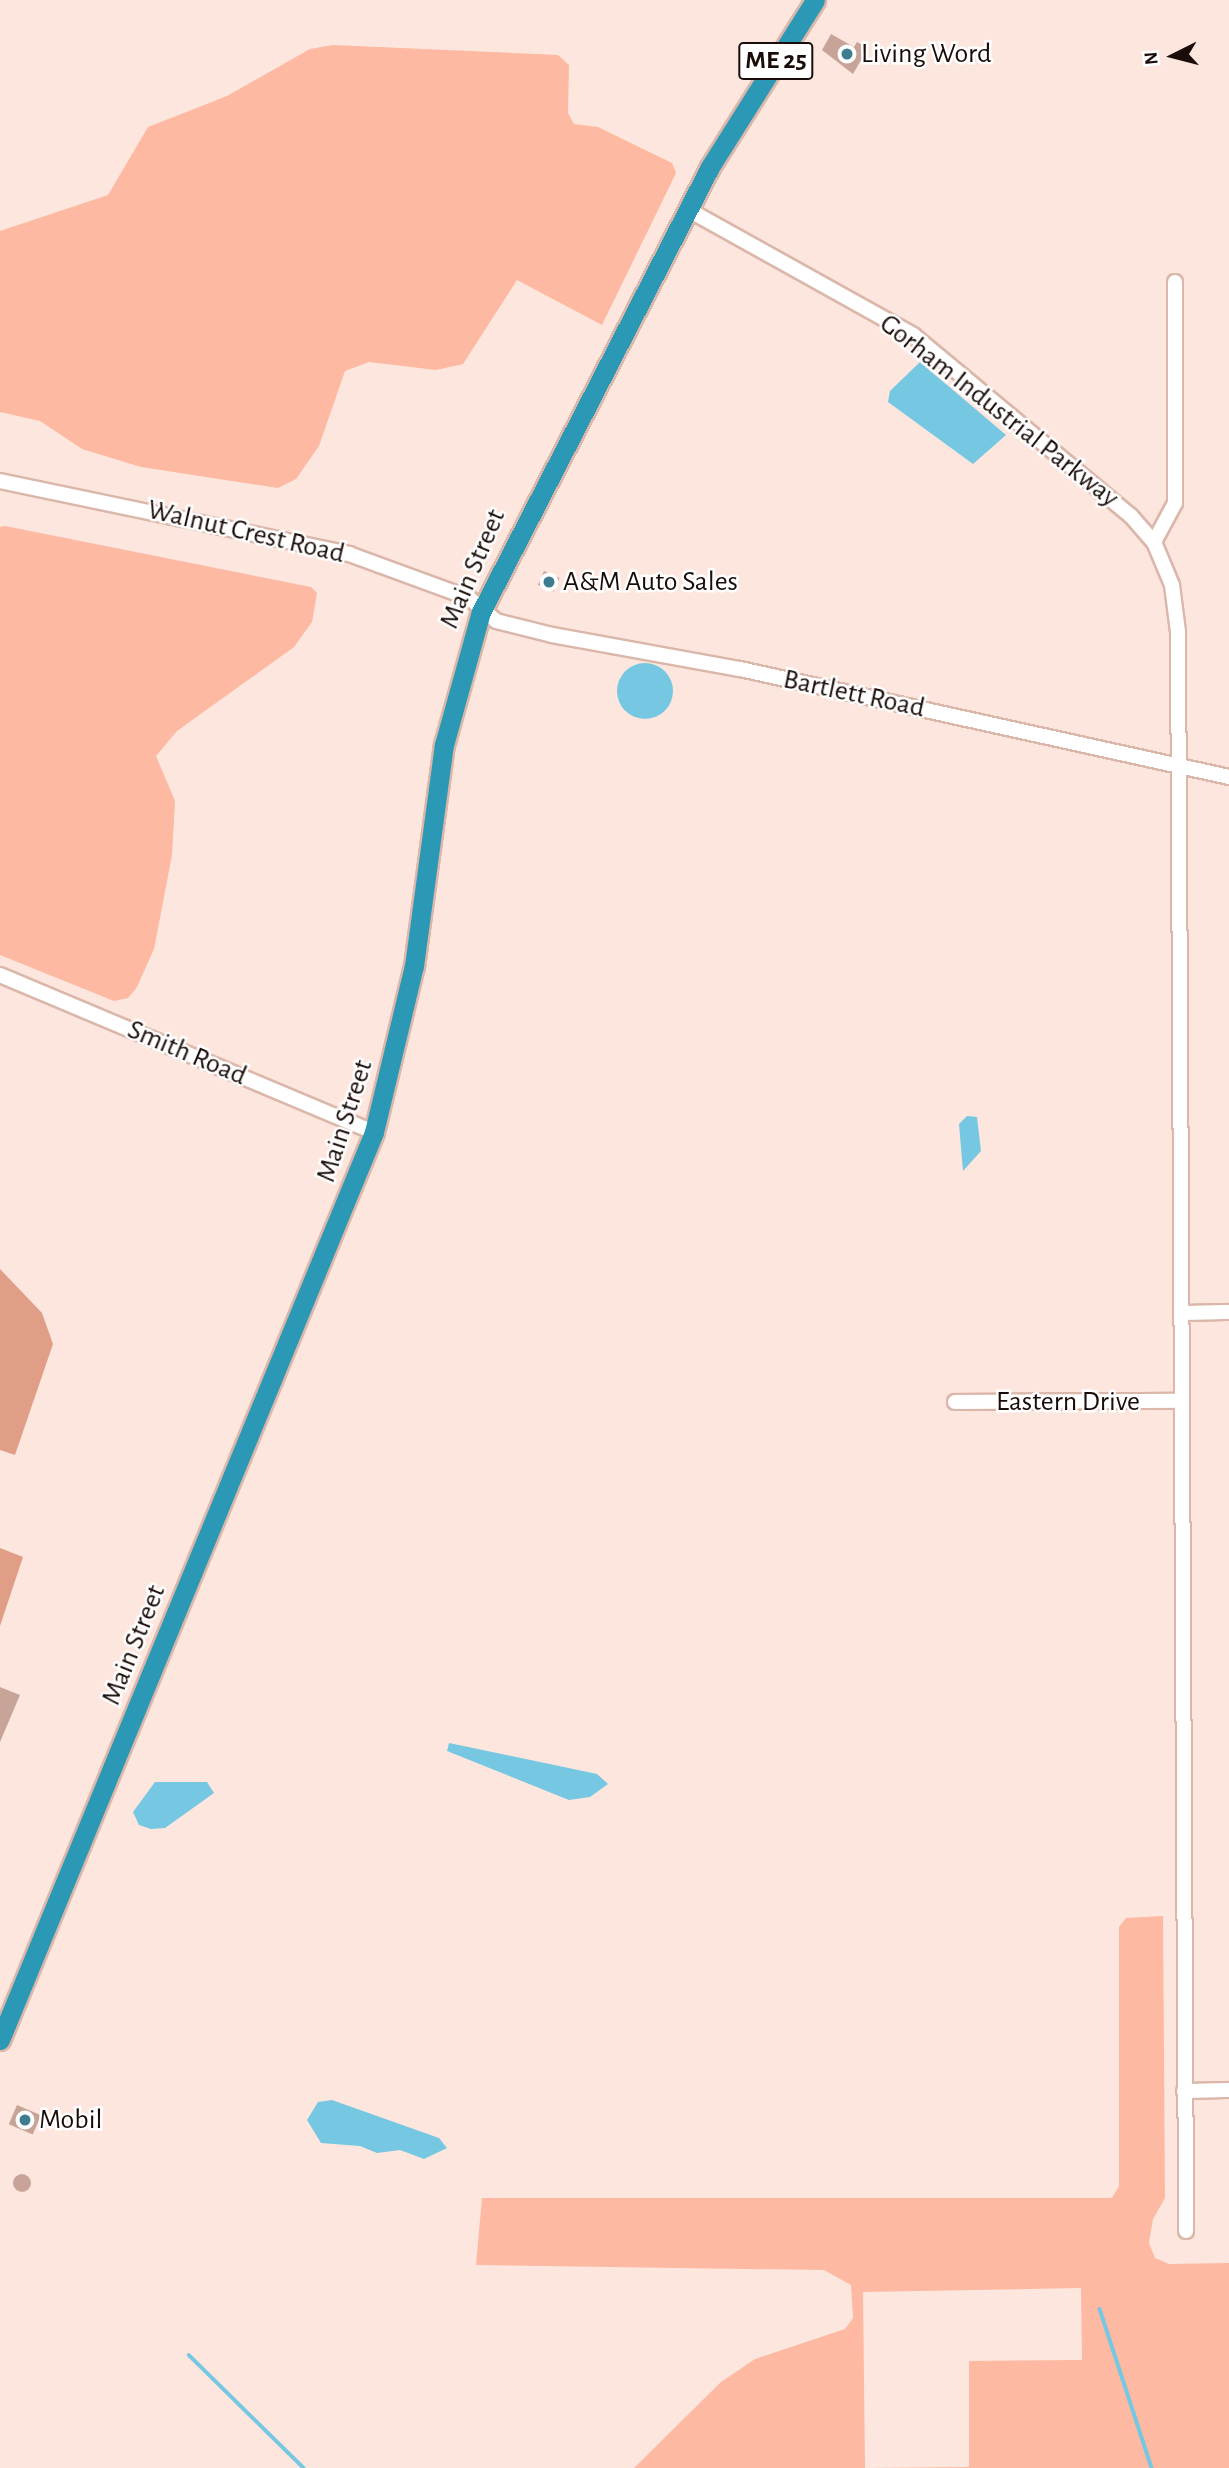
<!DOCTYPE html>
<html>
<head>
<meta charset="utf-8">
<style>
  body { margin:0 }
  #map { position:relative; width:1229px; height:2468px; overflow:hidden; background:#fde6de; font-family:"Alegreya Sans",sans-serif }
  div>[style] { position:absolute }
  .green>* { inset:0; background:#fdb9a1 }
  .forest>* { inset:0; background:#e19e86 }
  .water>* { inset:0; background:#76c7e1 }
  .round { border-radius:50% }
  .stream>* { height:3.5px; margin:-1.75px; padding:0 1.75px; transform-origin:1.75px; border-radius:1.75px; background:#76c7e1 }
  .building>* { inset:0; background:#c8a498; transform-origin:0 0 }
  .roads { filter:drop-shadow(2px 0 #dbb7aa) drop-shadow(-2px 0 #dbb7aa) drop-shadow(0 2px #dbb7aa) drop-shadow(0 -2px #dbb7aa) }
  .minor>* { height:14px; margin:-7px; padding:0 7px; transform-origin:7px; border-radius:7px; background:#fff }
  .highway>* { height:19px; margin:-9.5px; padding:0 9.5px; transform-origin:9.5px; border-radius:9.5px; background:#2b98b5 }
  .dots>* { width:19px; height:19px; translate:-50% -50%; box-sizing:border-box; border:4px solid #fff; border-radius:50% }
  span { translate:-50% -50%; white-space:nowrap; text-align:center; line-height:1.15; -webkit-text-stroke:5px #fff; paint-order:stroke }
  .shield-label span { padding:2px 5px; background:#fff; border:2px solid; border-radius:5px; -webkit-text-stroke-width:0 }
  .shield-label { font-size:26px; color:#1a0d09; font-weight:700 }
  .poi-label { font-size:28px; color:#1a0d09 }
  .left { translate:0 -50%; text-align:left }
  .street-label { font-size:28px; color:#1a0d09 }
  .north { position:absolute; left:1138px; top:21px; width:70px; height:70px; -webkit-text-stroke:5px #fff; paint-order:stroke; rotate:264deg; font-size:19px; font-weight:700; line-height:28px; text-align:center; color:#1a0d09 }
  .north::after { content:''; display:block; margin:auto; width:24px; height:32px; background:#1a0d09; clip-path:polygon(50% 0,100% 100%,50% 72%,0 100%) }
</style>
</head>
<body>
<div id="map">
  <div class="green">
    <div style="clip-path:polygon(333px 45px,558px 55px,569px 65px,568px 113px,574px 124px,598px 127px,672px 163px,676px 173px,602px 325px,517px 280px,463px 364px,436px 370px,369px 362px,345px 371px,319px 446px,296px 479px,278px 488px,141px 467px,82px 449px,40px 421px,0 412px,0 231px,108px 195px,148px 127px,227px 96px,310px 49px)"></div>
    <div style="clip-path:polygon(5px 526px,311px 587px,317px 593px,312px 622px,294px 647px,177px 731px,156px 756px,175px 801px,172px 855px,154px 949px,137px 987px,128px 998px,114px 1001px,0 955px,0 527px)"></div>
    <div style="clip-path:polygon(evenodd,1163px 1916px,1165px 2198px,1153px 2219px,1149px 2243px,1155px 2258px,1169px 2264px,1229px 2263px,1229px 2468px,634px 2468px,721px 2382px,755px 2359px,845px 2329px,853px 2318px,851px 2285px,824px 2270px,476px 2265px,482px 2198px,1112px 2198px,1119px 2186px,1119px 1927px,1126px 1918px,1163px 1916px,1081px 2288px,1082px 2360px,969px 2361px,969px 2467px,865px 2468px,863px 2292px,1081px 2288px)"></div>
  </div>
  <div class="forest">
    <div style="clip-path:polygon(0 1269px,42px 1313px,53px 1344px,15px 1455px,0 1450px)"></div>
    <div style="clip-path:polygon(0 1548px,23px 1557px,0 1626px)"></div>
  </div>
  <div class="water">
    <div style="clip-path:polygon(920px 362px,1006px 435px,973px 464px,888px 402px,890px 391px)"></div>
    <div class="round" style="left:617px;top:663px;width:56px;height:56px"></div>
    <div style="clip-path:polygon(967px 1116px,977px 1117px,981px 1151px,963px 1171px,959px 1124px)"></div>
    <div style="clip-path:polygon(449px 1743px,597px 1774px,608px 1784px,590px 1797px,569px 1800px,447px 1751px)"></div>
    <div style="clip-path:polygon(155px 1782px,207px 1782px,214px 1793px,165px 1828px,151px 1829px,139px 1825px,133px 1812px)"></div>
    <div style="clip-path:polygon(332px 2100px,439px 2138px,447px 2148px,424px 2159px,400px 2150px,377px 2153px,360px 2146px,321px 2143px,307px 2120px,318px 2102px)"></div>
  </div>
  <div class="stream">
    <div style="left:1100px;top:2309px;width:167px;rotate:71.9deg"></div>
    <div style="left:189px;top:2355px;width:161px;rotate:44.5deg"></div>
  </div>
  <div class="building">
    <div style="clip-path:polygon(831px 34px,854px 47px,857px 42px,868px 48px,853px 74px,822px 50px)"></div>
    <div style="left:544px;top:571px;width:17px;height:15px;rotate:24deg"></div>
    <div style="clip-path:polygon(0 1687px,20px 1695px,0 1742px)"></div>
    <div style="left:17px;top:2105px;width:26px;height:21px;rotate:23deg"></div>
    <div class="round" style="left:13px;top:2174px;width:18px;height:18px"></div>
  </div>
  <div class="roads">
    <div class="minor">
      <div style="left:687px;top:209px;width:259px;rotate:29.1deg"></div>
      <div style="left:913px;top:335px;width:283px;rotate:39.7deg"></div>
      <div style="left:1131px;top:516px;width:35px;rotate:49deg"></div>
      <div style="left:1175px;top:282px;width:221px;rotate:90deg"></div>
      <div style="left:1175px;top:503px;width:44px;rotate:118.3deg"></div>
      <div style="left:1154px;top:542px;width:47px;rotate:67.3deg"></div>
      <div style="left:1172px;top:585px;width:47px;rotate:82.7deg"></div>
      <div style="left:1178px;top:632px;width:1599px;rotate:89.71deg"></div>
      <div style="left:0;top:481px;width:357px;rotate:11.8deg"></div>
      <div style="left:349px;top:554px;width:128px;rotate:20.1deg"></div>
      <div style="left:469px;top:598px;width:35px;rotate:40deg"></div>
      <div style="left:496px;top:621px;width:58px;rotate:14deg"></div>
      <div style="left:552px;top:635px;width:191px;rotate:10.3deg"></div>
      <div style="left:740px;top:669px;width:501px;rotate:12.45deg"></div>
      <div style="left:0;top:975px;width:406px;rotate:22.8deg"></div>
      <div style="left:1181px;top:1313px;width:48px;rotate:-1.2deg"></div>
      <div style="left:955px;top:1402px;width:226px;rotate:-0.3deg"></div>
      <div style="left:1184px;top:2091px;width:45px;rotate:-1.3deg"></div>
    </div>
    <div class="highway">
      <div style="left:0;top:2040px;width:982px;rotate:-67.61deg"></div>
      <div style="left:374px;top:1132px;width:171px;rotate:-76.5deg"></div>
      <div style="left:414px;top:966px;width:223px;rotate:-82.3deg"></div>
      <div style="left:444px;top:745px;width:138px;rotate:-74.5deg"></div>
      <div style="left:481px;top:612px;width:500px;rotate:-62.77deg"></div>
      <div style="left:710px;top:167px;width:197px;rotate:-57.8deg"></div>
    </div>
  </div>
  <div class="dots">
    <div style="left:847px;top:54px;background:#3d7d90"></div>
    <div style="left:549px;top:582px;background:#3d7d90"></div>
    <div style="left:25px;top:2120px;background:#3d7d90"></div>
  </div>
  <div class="shield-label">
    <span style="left:776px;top:61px">ME 25</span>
  </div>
  <div class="poi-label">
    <span class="left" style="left:861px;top:54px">Living Word</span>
    <span class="left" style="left:563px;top:582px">A&amp;M Auto Sales</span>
    <span class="left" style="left:39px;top:2120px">Mobil</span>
  </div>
  <div class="street-label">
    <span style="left:999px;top:411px;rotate:38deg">Gorham Industrial Parkway</span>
    <span style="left:246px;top:532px;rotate:13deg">Walnut Crest Road</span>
    <span style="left:473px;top:569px;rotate:-67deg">Main Street</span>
    <span style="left:854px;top:694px;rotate:12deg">Bartlett Road</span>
    <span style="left:187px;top:1053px;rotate:23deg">Smith Road</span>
    <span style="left:345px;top:1121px;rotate:-72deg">Main Street</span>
    <span style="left:1068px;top:1402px">Eastern Drive</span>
    <span style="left:134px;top:1645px;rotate:-68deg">Main Street</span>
  </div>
  <div class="north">N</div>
</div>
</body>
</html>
